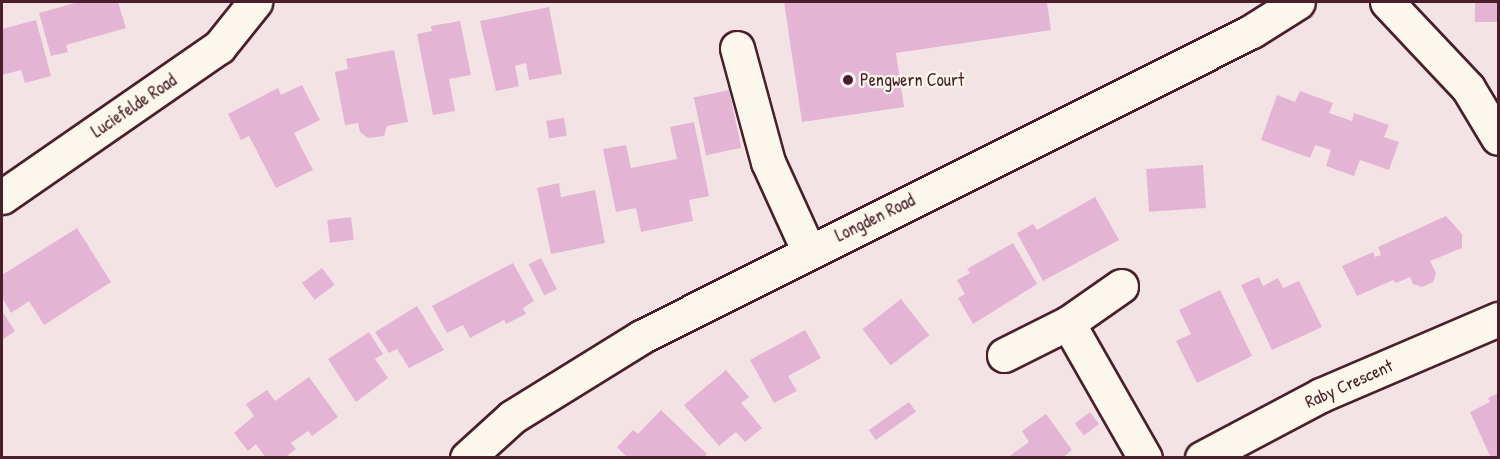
<!DOCTYPE html>
<html>
<head>
<meta charset="utf-8">
<style>
  body { margin:0 }
  #map { position:relative; width:1500px; height:459px; overflow:hidden; background:#f4e3e5; font-family:"Patrick Hand",sans-serif }
  div>[style] { position:absolute }
  .building>* { inset:0; background:#e4b4d4; transform-origin:0 0 }
  .roads { filter:drop-shadow(2px 0 #4a1f2b) drop-shadow(-2px 0 #4a1f2b) drop-shadow(0 2px #4a1f2b) drop-shadow(0 -2px #4a1f2b) }
  .minor>* { height:33px; margin:-16.5px; padding:0 16.5px; transform-origin:16.5px; border-radius:16.5px; background:#fbf7ec }
  .dots>* { width:16px; height:16px; translate:-50% -50%; box-sizing:border-box; border:3px solid #fbf7ec; border-radius:50% }
  span { translate:-50% -50%; white-space:nowrap; text-align:center; line-height:1.15; -webkit-text-stroke:4.5px #fbf7ec; paint-order:stroke }
  .poi-label { font-size:18px; color:#4a1f2b }
  .left { translate:0 -50%; text-align:left }
  .street-label { font-size:18px; color:#4a1f2b }
  .frame { position:absolute; inset:0; border:3px solid #4a1f2b; pointer-events:none }
</style>
</head>
<body>
<div id="map">
  <div class="building">
    <div style="clip-path:polygon(78px 2px,118px 2px,126px 28px,66px 45px,68px 52px,51px 56px,39px 13px)"></div>
    <div style="clip-path:polygon(784px 2px,1047px 2px,1051px 30px,896px 53px,904px 107px,802px 122px)"></div>
    <div style="left:1475px;top:2px;width:23px;height:20px"></div>
    <div style="clip-path:polygon(549px 7px,562px 74px,529px 80px,526px 63px,515px 66px,519px 86px,496px 91px,480px 21px)"></div>
    <div style="clip-path:polygon(36px 20px,51px 76px,25px 83px,21px 70px,2px 75px,2px 29px)"></div>
    <div style="clip-path:polygon(460px 21px,471px 75px,449px 79px,455px 111px,433px 115px,417px 34px,432px 31px,431px 26px)"></div>
    <div style="clip-path:polygon(394px 50px,408px 122px,387px 126px,384px 136px,368px 138px,360px 132px,358px 123px,345px 125px,335px 72px,348px 69px,346px 59px)"></div>
    <div style="clip-path:polygon(302px 85px,320px 120px,294px 133px,313px 170px,276px 188px,249px 136px,241px 140px,228px 114px,278px 88px,281px 95px)"></div>
    <div style="left:729px;top:90px;width:59px;height:36px;rotate:78deg"></div>
    <div style="clip-path:polygon(1300px 91px,1333px 103px,1329px 113px,1352px 121px,1354px 113px,1389px 125px,1384px 137px,1399px 142px,1389px 170px,1360px 160px,1354px 176px,1326px 166px,1331px 150px,1315px 145px,1310px 158px,1261px 140px,1277px 95px,1295px 102px)"></div>
    <div style="left:564px;top:118px;width:18px;height:18px;rotate:81deg"></div>
    <div style="clip-path:polygon(694px 122px,709px 196px,689px 200px,693px 221px,641px 232px,636px 208px,616px 212px,603px 149px,626px 145px,631px 168px,677px 159px,670px 127px)"></div>
    <div style="left:1203px;top:165px;width:43px;height:57px;rotate:86deg"></div>
    <div style="clip-path:polygon(559px 183px,561px 197px,595px 190px,605px 243px,551px 254px,537px 188px)"></div>
    <div style="clip-path:polygon(1095px 197px,1119px 240px,1043px 281px,1017px 233px,1033px 224px,1037px 230px)"></div>
    <div style="clip-path:polygon(1446px 216px,1462px 234px,1462px 248px,1430px 261px,1436px 273px,1433px 282px,1422px 287px,1413px 284px,1410px 277px,1396px 283px,1393px 280px,1357px 296px,1342px 266px,1373px 252px,1375px 257px,1381px 255px,1378px 247px)"></div>
    <div style="left:351px;top:217px;width:23px;height:24px;rotate:83deg"></div>
    <div style="clip-path:polygon(77px 228px,111px 282px,44px 325px,29px 301px,11px 313px,2px 297px,2px 275px)"></div>
    <div style="clip-path:polygon(1013px 243px,1037px 284px,973px 324px,958px 298px,965px 294px,957px 280px,970px 273px,967px 269px)"></div>
    <div style="left:541px;top:258px;width:35px;height:14px;rotate:63deg"></div>
    <div style="clip-path:polygon(513px 263px,534px 301px,523px 308px,526px 314px,506px 324px,504px 320px,470px 338px,463px 325px,447px 333px,432px 306px)"></div>
    <div style="left:322px;top:268px;width:21px;height:25px;rotate:53deg"></div>
    <div style="clip-path:polygon(1259px 277px,1263px 286px,1278px 278px,1283px 288px,1299px 281px,1322px 327px,1272px 350px,1241px 285px)"></div>
    <div style="clip-path:polygon(1220px 290px,1252px 356px,1197px 383px,1176px 341px,1191px 334px,1179px 310px)"></div>
    <div style="left:901px;top:299px;width:46px;height:49px;rotate:52deg"></div>
    <div style="clip-path:polygon(417px 306px,444px 350px,409px 368px,397px 349px,389px 353px,375px 332px)"></div>
    <div style="clip-path:polygon(2px 311px,15px 331px,2px 340px)"></div>
    <div style="clip-path:polygon(805px 330px,821px 358px,788px 376px,797px 391px,774px 403px,750px 360px)"></div>
    <div style="clip-path:polygon(369px 332px,383px 354px,375px 359px,388px 378px,356px 402px,328px 359px)"></div>
    <div style="clip-path:polygon(726px 370px,749px 397px,741px 403px,762px 428px,745px 442px,736px 432px,719px 446px,684px 405px)"></div>
    <div style="clip-path:polygon(309px 377px,338px 417px,312px 436px,308px 431px,291px 443px,296px 449px,284px 458px,266px 458px,256px 444px,248px 451px,234px 433px,254px 416px,246px 404px,267px 390px,275px 401px)"></div>
    <div style="clip-path:polygon(1498px 393px,1498px 458px,1491px 458px,1470px 412px,1490px 402px,1488px 398px)"></div>
    <div style="left:909px;top:402px;width:12px;height:49px;rotate:55deg"></div>
    <div style="clip-path:polygon(661px 410px,707px 454px,703px 458px,628px 458px,617px 447px,633px 430px,638px 434px)"></div>
    <div style="left:1090px;top:412px;width:15px;height:19px;rotate:53deg"></div>
    <div style="clip-path:polygon(1046px 414px,1072px 450px,1062px 458px,1007px 458px,1029px 442px,1022px 431px)"></div>
  </div>
  <div class="roads">
    <div class="minor">
      <div style="left:1387px;top:2px;width:118px;rotate:46.7deg"></div>
      <div style="left:1468px;top:88px;width:58px;rotate:59deg"></div>
      <div style="left:737px;top:48px;width:118px;rotate:74.8deg"></div>
      <div style="left:768px;top:162px;width:99px;rotate:65.5deg"></div>
      <div style="left:2px;top:197px;width:264px;rotate:-34.7deg"></div>
      <div style="left:219px;top:47px;width:58px;rotate:-51.3deg"></div>
      <div style="left:1121px;top:286px;width:65px;rotate:145.1deg"></div>
      <div style="left:1068px;top:323px;width:155px;rotate:60.3deg"></div>
      <div style="left:1004px;top:355px;width:72px;rotate:-26.6deg"></div>
      <div style="left:467px;top:458px;width:61px;rotate:-42.3deg"></div>
      <div style="left:512px;top:417px;width:152px;rotate:-31.8deg"></div>
      <div style="left:641px;top:337px;width:683px;rotate:-26.6deg"></div>
      <div style="left:1252px;top:31px;width:54px;rotate:-32.2deg"></div>
      <div style="left:1202px;top:458px;width:135px;rotate:-27.9deg"></div>
      <div style="left:1321px;top:395px;width:193px;rotate:-23.2deg"></div>
    </div>
  </div>
  <div class="dots">
    <div style="left:848px;top:80px;background:#4a1f2b"></div>
  </div>
  <div class="poi-label">
    <span class="left" style="left:860px;top:80px">Pengwern Court</span>
  </div>
  <div class="street-label">
    <span style="left:134px;top:106px;rotate:-34deg">Luciefelde Road</span>
    <span style="left:875px;top:218px;rotate:-26deg">Longden Road</span>
    <span style="left:1349px;top:384px;rotate:-24deg">Raby Crescent</span>
  </div>
  <div class="frame"></div>
</div>
</body>
</html>
